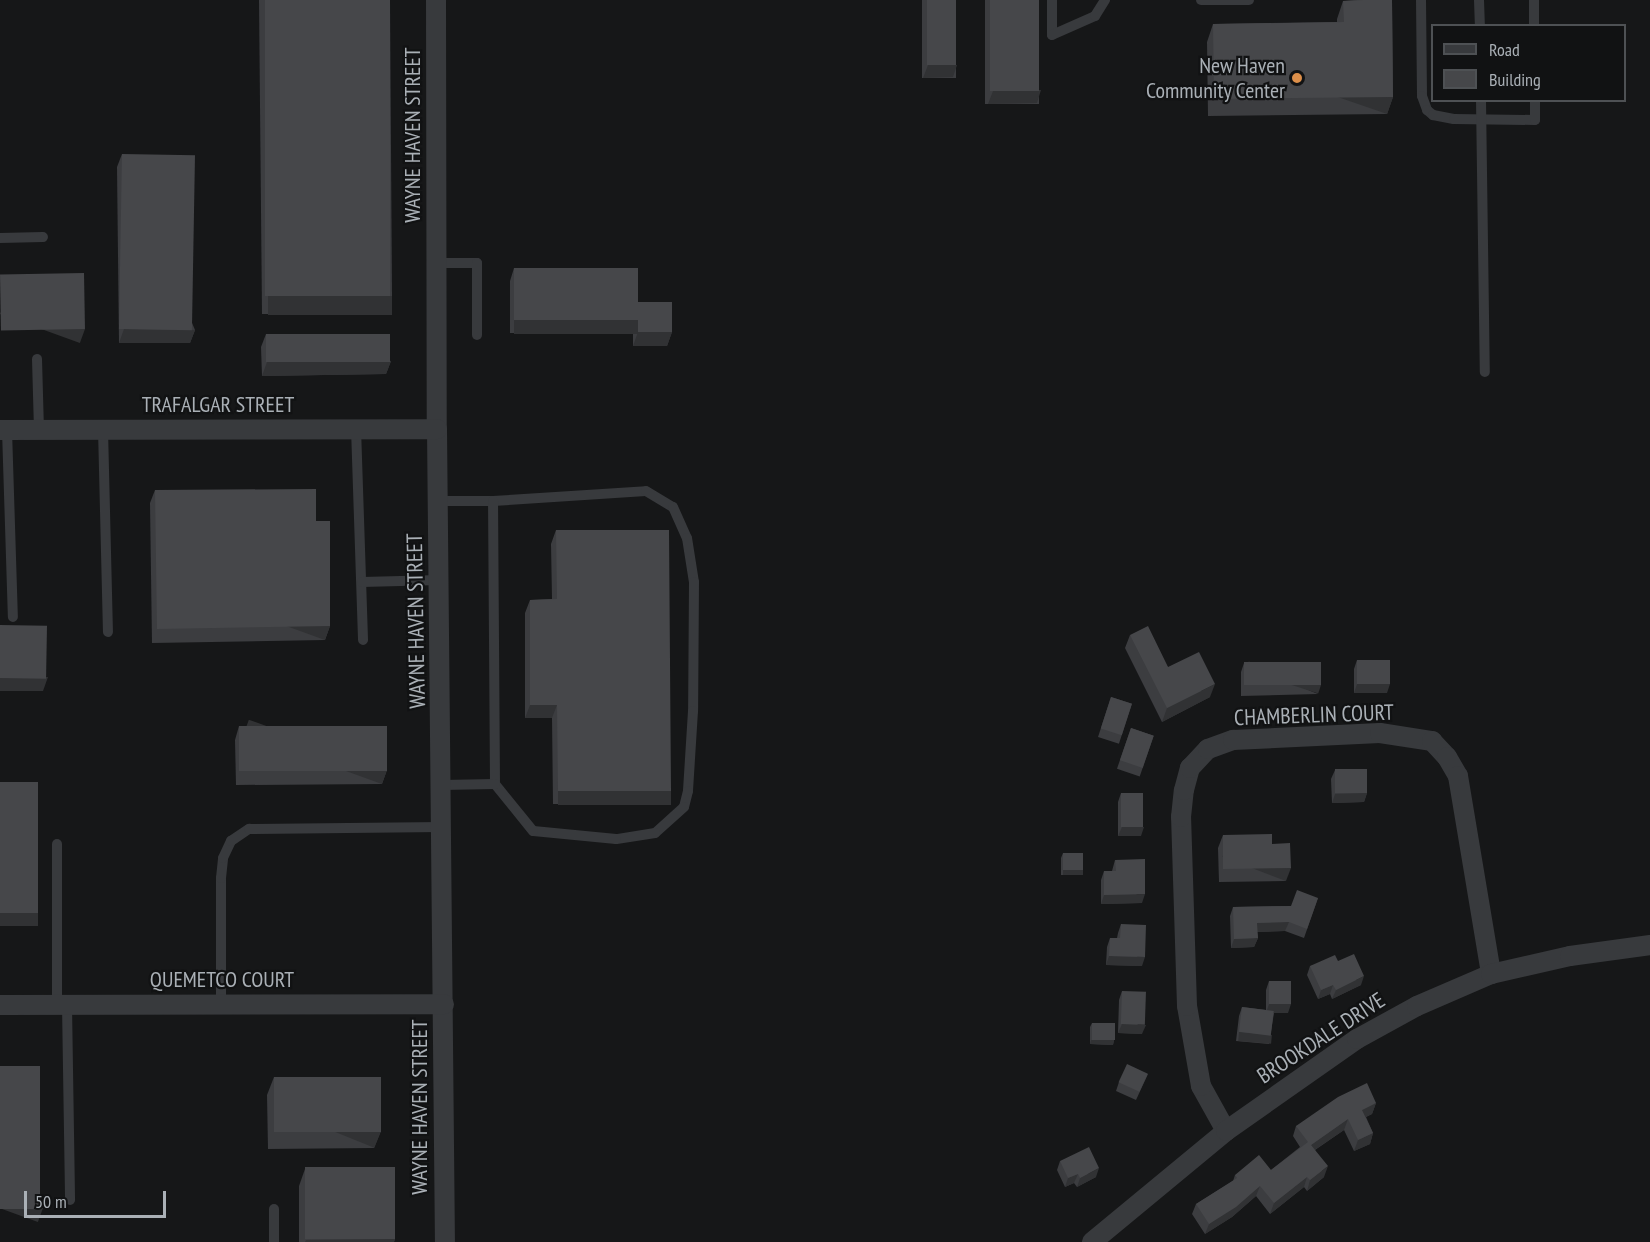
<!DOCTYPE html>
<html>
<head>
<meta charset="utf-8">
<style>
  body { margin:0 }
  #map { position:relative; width:1650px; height:1242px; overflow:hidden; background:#161718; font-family:"PT Sans Narrow",sans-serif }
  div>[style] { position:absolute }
  .service>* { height:10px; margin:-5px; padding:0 5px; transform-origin:5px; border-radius:5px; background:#383a3d }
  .minor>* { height:20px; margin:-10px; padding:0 10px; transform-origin:10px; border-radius:10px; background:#383a3d }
  .wall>* { inset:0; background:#3c3d40; transform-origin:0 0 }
  .shaded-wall>* { inset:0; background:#313234; transform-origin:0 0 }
  .building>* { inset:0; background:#46474a; transform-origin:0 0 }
  .dots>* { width:16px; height:16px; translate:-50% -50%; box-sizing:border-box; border:3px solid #111213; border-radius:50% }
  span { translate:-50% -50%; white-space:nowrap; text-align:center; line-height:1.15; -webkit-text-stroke:4.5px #111213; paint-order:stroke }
  .poi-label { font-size:22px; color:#aab0b6 }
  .right { translate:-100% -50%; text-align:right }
  .street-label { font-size:22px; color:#aab0b6 }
  .legend { position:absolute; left:1431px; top:24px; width:195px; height:78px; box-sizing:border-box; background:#111213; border:2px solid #4e5154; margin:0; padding:8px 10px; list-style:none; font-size:18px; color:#aab0b6 }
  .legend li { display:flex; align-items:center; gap:12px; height:30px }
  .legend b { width:30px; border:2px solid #4e5154 }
  .scale { position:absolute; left:24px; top:1191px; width:142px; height:27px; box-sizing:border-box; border:3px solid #aab0b6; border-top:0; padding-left:8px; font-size:18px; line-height:21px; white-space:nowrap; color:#aab0b6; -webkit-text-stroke:4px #111213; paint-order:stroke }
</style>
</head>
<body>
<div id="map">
  <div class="service">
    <div style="left:1052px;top:0;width:35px;rotate:90deg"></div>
    <div style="left:1052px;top:35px;width:47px;rotate:-23.8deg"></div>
    <div style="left:1095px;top:16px;width:19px;rotate:-58deg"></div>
    <div style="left:1201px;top:0;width:48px"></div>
    <div style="left:1421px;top:0;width:96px;rotate:89.4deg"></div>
    <div style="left:1422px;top:96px;width:15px;rotate:70deg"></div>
    <div style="left:1427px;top:110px;width:8px;rotate:40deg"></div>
    <div style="left:1433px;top:115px;width:21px;rotate:11deg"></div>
    <div style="left:1454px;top:119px;width:81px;rotate:0.7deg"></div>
    <div style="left:1535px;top:120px;width:20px;rotate:-90deg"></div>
    <div style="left:1479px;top:0;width:26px;rotate:88deg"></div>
    <div style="left:1534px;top:0;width:26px;rotate:90deg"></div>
    <div style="left:1481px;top:100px;width:272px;rotate:89.2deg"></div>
    <div style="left:0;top:238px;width:43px;rotate:-1.3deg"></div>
    <div style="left:437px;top:263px;width:40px"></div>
    <div style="left:477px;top:263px;width:72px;rotate:90deg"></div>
    <div style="left:37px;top:359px;width:71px;rotate:88.4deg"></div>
    <div style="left:356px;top:428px;width:212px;rotate:88.1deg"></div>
    <div style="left:103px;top:429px;width:203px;rotate:88.6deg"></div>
    <div style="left:7px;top:430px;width:187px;rotate:88.2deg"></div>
    <div style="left:439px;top:501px;width:54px"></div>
    <div style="left:493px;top:501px;width:153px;rotate:-3.7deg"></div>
    <div style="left:646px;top:491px;width:31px;rotate:31deg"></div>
    <div style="left:673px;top:507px;width:34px;rotate:66deg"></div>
    <div style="left:687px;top:538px;width:45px;rotate:81deg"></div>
    <div style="left:694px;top:582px;width:129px;rotate:90.4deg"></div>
    <div style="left:693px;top:711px;width:80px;rotate:93.6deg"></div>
    <div style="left:688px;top:791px;width:16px;rotate:104deg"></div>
    <div style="left:684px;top:807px;width:39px;rotate:138deg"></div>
    <div style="left:655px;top:833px;width:39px;rotate:171deg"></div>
    <div style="left:616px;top:839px;width:83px;rotate:-174.5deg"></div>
    <div style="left:533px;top:831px;width:60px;rotate:-129deg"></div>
    <div style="left:495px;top:784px;width:283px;rotate:-90.4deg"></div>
    <div style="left:362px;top:582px;width:78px;rotate:-1.5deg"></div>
    <div style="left:442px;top:785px;width:53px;rotate:-1.1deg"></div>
    <div style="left:57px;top:844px;width:161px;rotate:90deg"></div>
    <div style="left:221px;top:1004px;width:126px;rotate:-90deg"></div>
    <div style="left:221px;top:878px;width:20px;rotate:-84deg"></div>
    <div style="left:223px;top:858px;width:19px;rotate:-65deg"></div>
    <div style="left:231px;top:841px;width:22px;rotate:-34deg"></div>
    <div style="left:249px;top:829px;width:193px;rotate:-0.6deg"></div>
    <div style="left:67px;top:1005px;width:195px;rotate:89.1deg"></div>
    <div style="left:274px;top:1242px;width:33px;rotate:-90deg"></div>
  </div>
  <div class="minor">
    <div style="left:436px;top:0;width:429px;rotate:89.9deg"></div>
    <div style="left:437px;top:429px;width:813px;rotate:89.44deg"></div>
    <div style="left:0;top:430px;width:437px;rotate:-0.1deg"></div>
    <div style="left:0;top:1005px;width:444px;rotate:-0.1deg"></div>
    <div style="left:1226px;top:1131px;width:51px;rotate:-119.1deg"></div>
    <div style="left:1201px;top:1086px;width:81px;rotate:-99.9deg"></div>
    <div style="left:1187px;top:1006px;width:189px;rotate:-91.8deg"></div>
    <div style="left:1181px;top:817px;width:27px;rotate:-84deg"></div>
    <div style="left:1184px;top:790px;width:23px;rotate:-75deg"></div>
    <div style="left:1190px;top:768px;width:26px;rotate:-47deg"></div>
    <div style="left:1208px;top:749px;width:27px;rotate:-20deg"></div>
    <div style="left:1233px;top:740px;width:147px;rotate:-2.7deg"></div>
    <div style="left:1380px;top:733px;width:53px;rotate:8.7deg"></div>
    <div style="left:1432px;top:741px;width:22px;rotate:47deg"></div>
    <div style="left:1447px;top:757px;width:22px;rotate:60deg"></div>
    <div style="left:1458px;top:776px;width:201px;rotate:80.5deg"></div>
    <div style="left:1092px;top:1242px;width:174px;rotate:-39.6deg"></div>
    <div style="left:1226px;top:1131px;width:160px;rotate:-35.1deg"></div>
    <div style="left:1357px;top:1039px;width:68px;rotate:-28.8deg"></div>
    <div style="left:1417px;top:1006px;width:81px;rotate:-23.4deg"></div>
    <div style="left:1491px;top:974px;width:81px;rotate:-12.8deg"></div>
    <div style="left:1570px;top:956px;width:81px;rotate:-7.8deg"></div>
  </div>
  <div class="wall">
    <div style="clip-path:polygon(259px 0,390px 0,392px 296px,386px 314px,262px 314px)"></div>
    <div style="left:922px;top:0;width:34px;height:78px"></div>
    <div style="left:985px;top:0;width:54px;height:104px"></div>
    <div style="clip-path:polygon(1357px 0,1392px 0,1393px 97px,1387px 114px,1208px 116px,1207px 42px,1213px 24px,1337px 22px,1337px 19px,1343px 1px)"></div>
    <div style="clip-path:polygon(122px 154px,195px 330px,190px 343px,119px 343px,117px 167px)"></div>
    <div style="clip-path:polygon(514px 268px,638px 302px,672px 332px,667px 346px,633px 346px,633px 334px,510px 333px,510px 281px)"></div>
    <div style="clip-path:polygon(266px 334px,391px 361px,386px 374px,262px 376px,261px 347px)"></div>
    <div style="clip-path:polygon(155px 490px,316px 521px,330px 626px,325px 640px,152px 643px,150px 503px)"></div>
    <div style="clip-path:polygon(556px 530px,666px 804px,553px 804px,552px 718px,525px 718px,525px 613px,530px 600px,552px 599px,551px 544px)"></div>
    <div style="clip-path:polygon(1130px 635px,1168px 667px,1210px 697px,1162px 722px,1125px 648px)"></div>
    <div style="clip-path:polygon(1357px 660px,1387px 693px,1354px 693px,1354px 669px)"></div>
    <div style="clip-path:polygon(1244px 663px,1318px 694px,1241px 696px,1241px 672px)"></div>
    <div style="left:1111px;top:697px;width:22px;height:42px;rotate:18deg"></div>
    <div style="clip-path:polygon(239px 726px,387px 770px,382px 784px,236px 785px,235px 740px)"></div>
    <div style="left:1131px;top:728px;width:24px;height:43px;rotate:19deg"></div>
    <div style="clip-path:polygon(1335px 770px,1367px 793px,1364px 802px,1332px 803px,1331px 779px)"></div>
    <div style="clip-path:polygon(1121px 793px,1141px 836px,1118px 836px,1118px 802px)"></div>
    <div style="clip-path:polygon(1223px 835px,1272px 844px,1286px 881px,1219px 882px,1218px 848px)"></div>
    <div style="clip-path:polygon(1063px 853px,1083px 870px,1082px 875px,1061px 875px,1061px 858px)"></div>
    <div style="clip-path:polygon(1115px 860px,1142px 903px,1101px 904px,1101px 880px,1104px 871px,1112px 871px)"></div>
    <div style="clip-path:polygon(1318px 898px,1304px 938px,1285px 931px,1257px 932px,1258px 938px,1254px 947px,1231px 948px,1230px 916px,1233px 907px,1291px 906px)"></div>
    <div style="clip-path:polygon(1121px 924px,1142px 966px,1106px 965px,1107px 947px,1110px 938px,1117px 938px,1118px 933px)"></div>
    <div style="clip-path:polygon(1338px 961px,1361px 985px,1332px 999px,1330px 994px,1318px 999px,1307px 975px,1310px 966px)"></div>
    <div style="clip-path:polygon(1269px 981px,1288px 1013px,1274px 1013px,1269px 1044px,1236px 1041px,1239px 1016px,1242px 1007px,1266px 1010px,1266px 990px)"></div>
    <div style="clip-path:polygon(1122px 991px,1142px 1034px,1118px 1033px,1119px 1000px)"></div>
    <div style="clip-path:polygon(1092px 1023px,1114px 1040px,1113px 1045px,1090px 1044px,1090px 1027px)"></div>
    <div style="clip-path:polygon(1148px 1074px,1136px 1100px,1116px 1091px,1119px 1082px)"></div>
    <div style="clip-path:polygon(274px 1077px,381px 1131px,374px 1148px,268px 1149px,267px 1095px)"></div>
    <div style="clip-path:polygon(1376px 1103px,1372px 1114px,1366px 1117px,1373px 1133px,1370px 1144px,1354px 1151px,1344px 1130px,1315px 1150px,1324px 1177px,1307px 1191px,1304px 1187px,1270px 1214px,1256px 1196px,1232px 1217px,1205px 1234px,1192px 1214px,1196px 1204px,1233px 1181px,1235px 1175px,1271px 1170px,1300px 1147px,1293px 1136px,1296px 1126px)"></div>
    <div style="clip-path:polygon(1060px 1161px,1096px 1177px,1077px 1187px,1074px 1183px,1065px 1187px,1057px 1170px)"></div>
    <div style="clip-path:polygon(305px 1169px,395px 1239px,394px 1242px,299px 1242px,299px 1186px)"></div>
  </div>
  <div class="shaded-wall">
    <div style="clip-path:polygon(928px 65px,957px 65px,953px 77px,923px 78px)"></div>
    <div style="clip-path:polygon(1041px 90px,1037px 103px,988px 104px,993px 91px)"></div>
    <div style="left:1393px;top:97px;width:18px;height:179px;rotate:109deg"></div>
    <div style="left:268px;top:296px;width:124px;height:19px"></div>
    <div style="left:514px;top:320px;width:124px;height:14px"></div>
    <div style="left:85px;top:329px;width:15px;height:85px;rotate:110deg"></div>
    <div style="clip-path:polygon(124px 329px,195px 330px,190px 343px,119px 343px)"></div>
    <div style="clip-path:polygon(638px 332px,672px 332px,667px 346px,633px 346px)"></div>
    <div style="clip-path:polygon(391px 361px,386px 374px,262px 376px,267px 362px)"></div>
    <div style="left:330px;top:626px;width:15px;height:173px;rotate:110deg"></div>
    <div style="clip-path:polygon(48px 677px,43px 691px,0 691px,0 678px)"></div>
    <div style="clip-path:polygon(1215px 684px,1210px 697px,1162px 722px,1167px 708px)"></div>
    <div style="clip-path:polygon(1357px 684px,1390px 684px,1387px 693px,1354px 693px)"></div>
    <div style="left:1321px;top:685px;width:9px;height:76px;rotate:108deg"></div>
    <div style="clip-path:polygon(530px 705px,557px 705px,552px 718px,525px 718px)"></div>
    <div style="left:387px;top:770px;width:15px;height:147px;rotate:110deg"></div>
    <div style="left:558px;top:791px;width:113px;height:14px"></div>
    <div style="clip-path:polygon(1367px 793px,1364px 802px,1332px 803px,1335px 794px)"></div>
    <div style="clip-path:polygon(1122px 827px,1144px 827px,1141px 836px,1118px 836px)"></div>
    <div style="left:1291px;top:868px;width:14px;height:68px;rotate:111deg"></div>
    <div style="left:1063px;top:870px;width:20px;height:5px"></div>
    <div style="clip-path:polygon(1145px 894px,1142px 903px,1101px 904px,1104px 895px)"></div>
    <div style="left:0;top:913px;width:38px;height:13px"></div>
    <div style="clip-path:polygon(1289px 922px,1285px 931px,1254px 932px,1257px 923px)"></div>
    <div style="clip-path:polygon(1258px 938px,1254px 947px,1231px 948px,1234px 939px)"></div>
    <div style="clip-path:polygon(1109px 956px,1145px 957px,1142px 966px,1106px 965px)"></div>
    <div style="clip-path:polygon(1364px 976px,1361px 985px,1332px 999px,1336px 990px)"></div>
    <div style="clip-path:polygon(1333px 985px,1330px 994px,1318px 999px,1321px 990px)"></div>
    <div style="clip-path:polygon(1269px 1004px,1291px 1004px,1288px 1013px,1266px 1013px)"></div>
    <div style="clip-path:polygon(1122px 1024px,1146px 1025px,1142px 1034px,1118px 1033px)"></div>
    <div style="left:1239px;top:1032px;width:33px;height:9px;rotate:5deg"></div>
    <div style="clip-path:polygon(1091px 1040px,1114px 1040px,1113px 1045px,1090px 1044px)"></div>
    <div style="clip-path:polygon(1376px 1103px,1372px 1114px,1359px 1120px,1362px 1110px)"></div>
    <div style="clip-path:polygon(1348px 1119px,1344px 1130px,1307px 1155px,1311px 1145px)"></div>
    <div style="left:381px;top:1131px;width:18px;height:106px;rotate:112deg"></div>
    <div style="clip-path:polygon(1373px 1133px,1370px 1144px,1354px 1151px,1358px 1140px)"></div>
    <div style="clip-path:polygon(1328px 1166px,1324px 1177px,1307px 1191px,1310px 1180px)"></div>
    <div style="clip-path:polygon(1099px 1168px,1096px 1177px,1077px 1187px,1080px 1178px)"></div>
    <div style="clip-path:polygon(1078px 1174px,1074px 1183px,1065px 1187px,1068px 1178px)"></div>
    <div style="clip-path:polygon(1307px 1177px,1304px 1187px,1270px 1214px,1274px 1203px)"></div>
    <div style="clip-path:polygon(1260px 1186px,1256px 1196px,1232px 1217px,1205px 1234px,1209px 1224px)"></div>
    <div style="left:43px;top:1208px;width:15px;height:43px;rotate:110deg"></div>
    <div style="clip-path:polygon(395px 1239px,394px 1242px,305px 1242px,306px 1240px)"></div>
  </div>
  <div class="building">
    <div style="left:265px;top:0;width:125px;height:296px"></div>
    <div style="left:927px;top:0;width:29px;height:65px"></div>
    <div style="left:990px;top:0;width:49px;height:91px"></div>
    <div style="clip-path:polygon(1364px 0,1392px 0,1393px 97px,1214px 99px,1213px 24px,1344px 22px,1343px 1px)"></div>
    <div style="left:122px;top:154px;width:73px;height:175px;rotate:1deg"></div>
    <div style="clip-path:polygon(514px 268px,638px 268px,638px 302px,672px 302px,672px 332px,638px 332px,638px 320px,514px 320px)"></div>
    <div style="left:84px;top:273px;width:56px;height:84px;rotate:89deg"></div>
    <div style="left:266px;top:334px;width:124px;height:28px"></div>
    <div style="clip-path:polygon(316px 489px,316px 521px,330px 521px,330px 626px,157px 629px,155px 490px)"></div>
    <div style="clip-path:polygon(556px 530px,669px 530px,671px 791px,558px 791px,557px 705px,530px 705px,530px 600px,557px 599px)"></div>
    <div style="left:0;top:625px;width:47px;height:53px;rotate:1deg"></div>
    <div style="clip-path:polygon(1148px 626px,1168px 667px,1199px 652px,1215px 684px,1167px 708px,1130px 635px)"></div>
    <div style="left:1357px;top:660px;width:33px;height:24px"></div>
    <div style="left:1321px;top:662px;width:23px;height:77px;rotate:90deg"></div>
    <div style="left:1111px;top:697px;width:22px;height:33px;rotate:18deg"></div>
    <div style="left:239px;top:726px;width:148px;height:45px"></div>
    <div style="left:1131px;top:728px;width:24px;height:34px;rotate:19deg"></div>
    <div style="left:1367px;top:769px;width:24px;height:32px;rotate:90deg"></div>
    <div style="left:0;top:782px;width:38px;height:131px"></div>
    <div style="left:1121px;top:793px;width:22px;height:34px"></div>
    <div style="clip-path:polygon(1272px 834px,1272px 844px,1290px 843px,1291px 868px,1223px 869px,1223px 835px)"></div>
    <div style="left:1063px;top:853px;width:20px;height:17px"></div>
    <div style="clip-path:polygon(1145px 859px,1145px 894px,1104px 895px,1104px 871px,1116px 871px,1115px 860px)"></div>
    <div style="clip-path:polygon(1297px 890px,1318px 898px,1307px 929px,1289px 922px,1257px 923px,1258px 938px,1234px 939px,1233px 907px,1291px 906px)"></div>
    <div style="clip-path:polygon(1121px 924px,1146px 925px,1145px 957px,1109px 956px,1110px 938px,1120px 938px)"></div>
    <div style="clip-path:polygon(1354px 954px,1364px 976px,1336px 990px,1333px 985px,1321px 990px,1310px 966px,1335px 955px,1338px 961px)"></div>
    <div style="left:1269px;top:981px;width:22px;height:23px"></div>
    <div style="left:1122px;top:991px;width:24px;height:33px;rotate:2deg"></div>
    <div style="left:1242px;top:1007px;width:32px;height:25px;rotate:7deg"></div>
    <div style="left:1092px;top:1023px;width:23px;height:17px"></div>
    <div style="left:1127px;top:1064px;width:23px;height:20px;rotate:25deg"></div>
    <div style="left:0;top:1066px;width:40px;height:143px"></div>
    <div style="left:274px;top:1077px;width:107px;height:55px"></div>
    <div style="clip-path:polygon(1367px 1083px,1376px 1103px,1362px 1110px,1373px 1133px,1358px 1140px,1348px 1119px,1311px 1145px,1328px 1166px,1310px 1180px,1307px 1177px,1274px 1203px,1260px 1186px,1236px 1207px,1209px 1224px,1196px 1204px,1237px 1178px,1235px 1175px,1259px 1155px,1271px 1170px,1308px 1142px,1296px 1126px,1338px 1097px)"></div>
    <div style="clip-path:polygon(1089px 1147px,1099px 1168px,1080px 1178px,1078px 1174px,1068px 1178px,1060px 1161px)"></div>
    <div style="left:395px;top:1167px;width:72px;height:90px;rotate:90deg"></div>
  </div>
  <div class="dots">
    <div style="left:1297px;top:78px;background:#dc8f4a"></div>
  </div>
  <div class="poi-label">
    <span class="right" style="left:1285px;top:78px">New Haven<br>Community Center</span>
  </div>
  <div class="street-label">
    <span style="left:413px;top:135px;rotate:-90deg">WAYNE HAVEN STREET</span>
    <span style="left:218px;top:405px">TRAFALGAR STREET</span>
    <span style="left:416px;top:621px;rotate:-91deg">WAYNE HAVEN STREET</span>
    <span style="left:1314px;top:715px;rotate:-2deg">CHAMBERLIN COURT</span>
    <span style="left:222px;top:980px">QUEMETCO COURT</span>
    <span style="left:1321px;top:1038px;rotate:-33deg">BROOKDALE DRIVE</span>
    <span style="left:420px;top:1107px;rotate:-90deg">WAYNE HAVEN STREET</span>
  </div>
  <ul class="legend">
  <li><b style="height:8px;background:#383a3d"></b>Road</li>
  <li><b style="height:16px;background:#46474a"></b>Building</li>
  </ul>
  <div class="scale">50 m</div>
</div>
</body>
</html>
